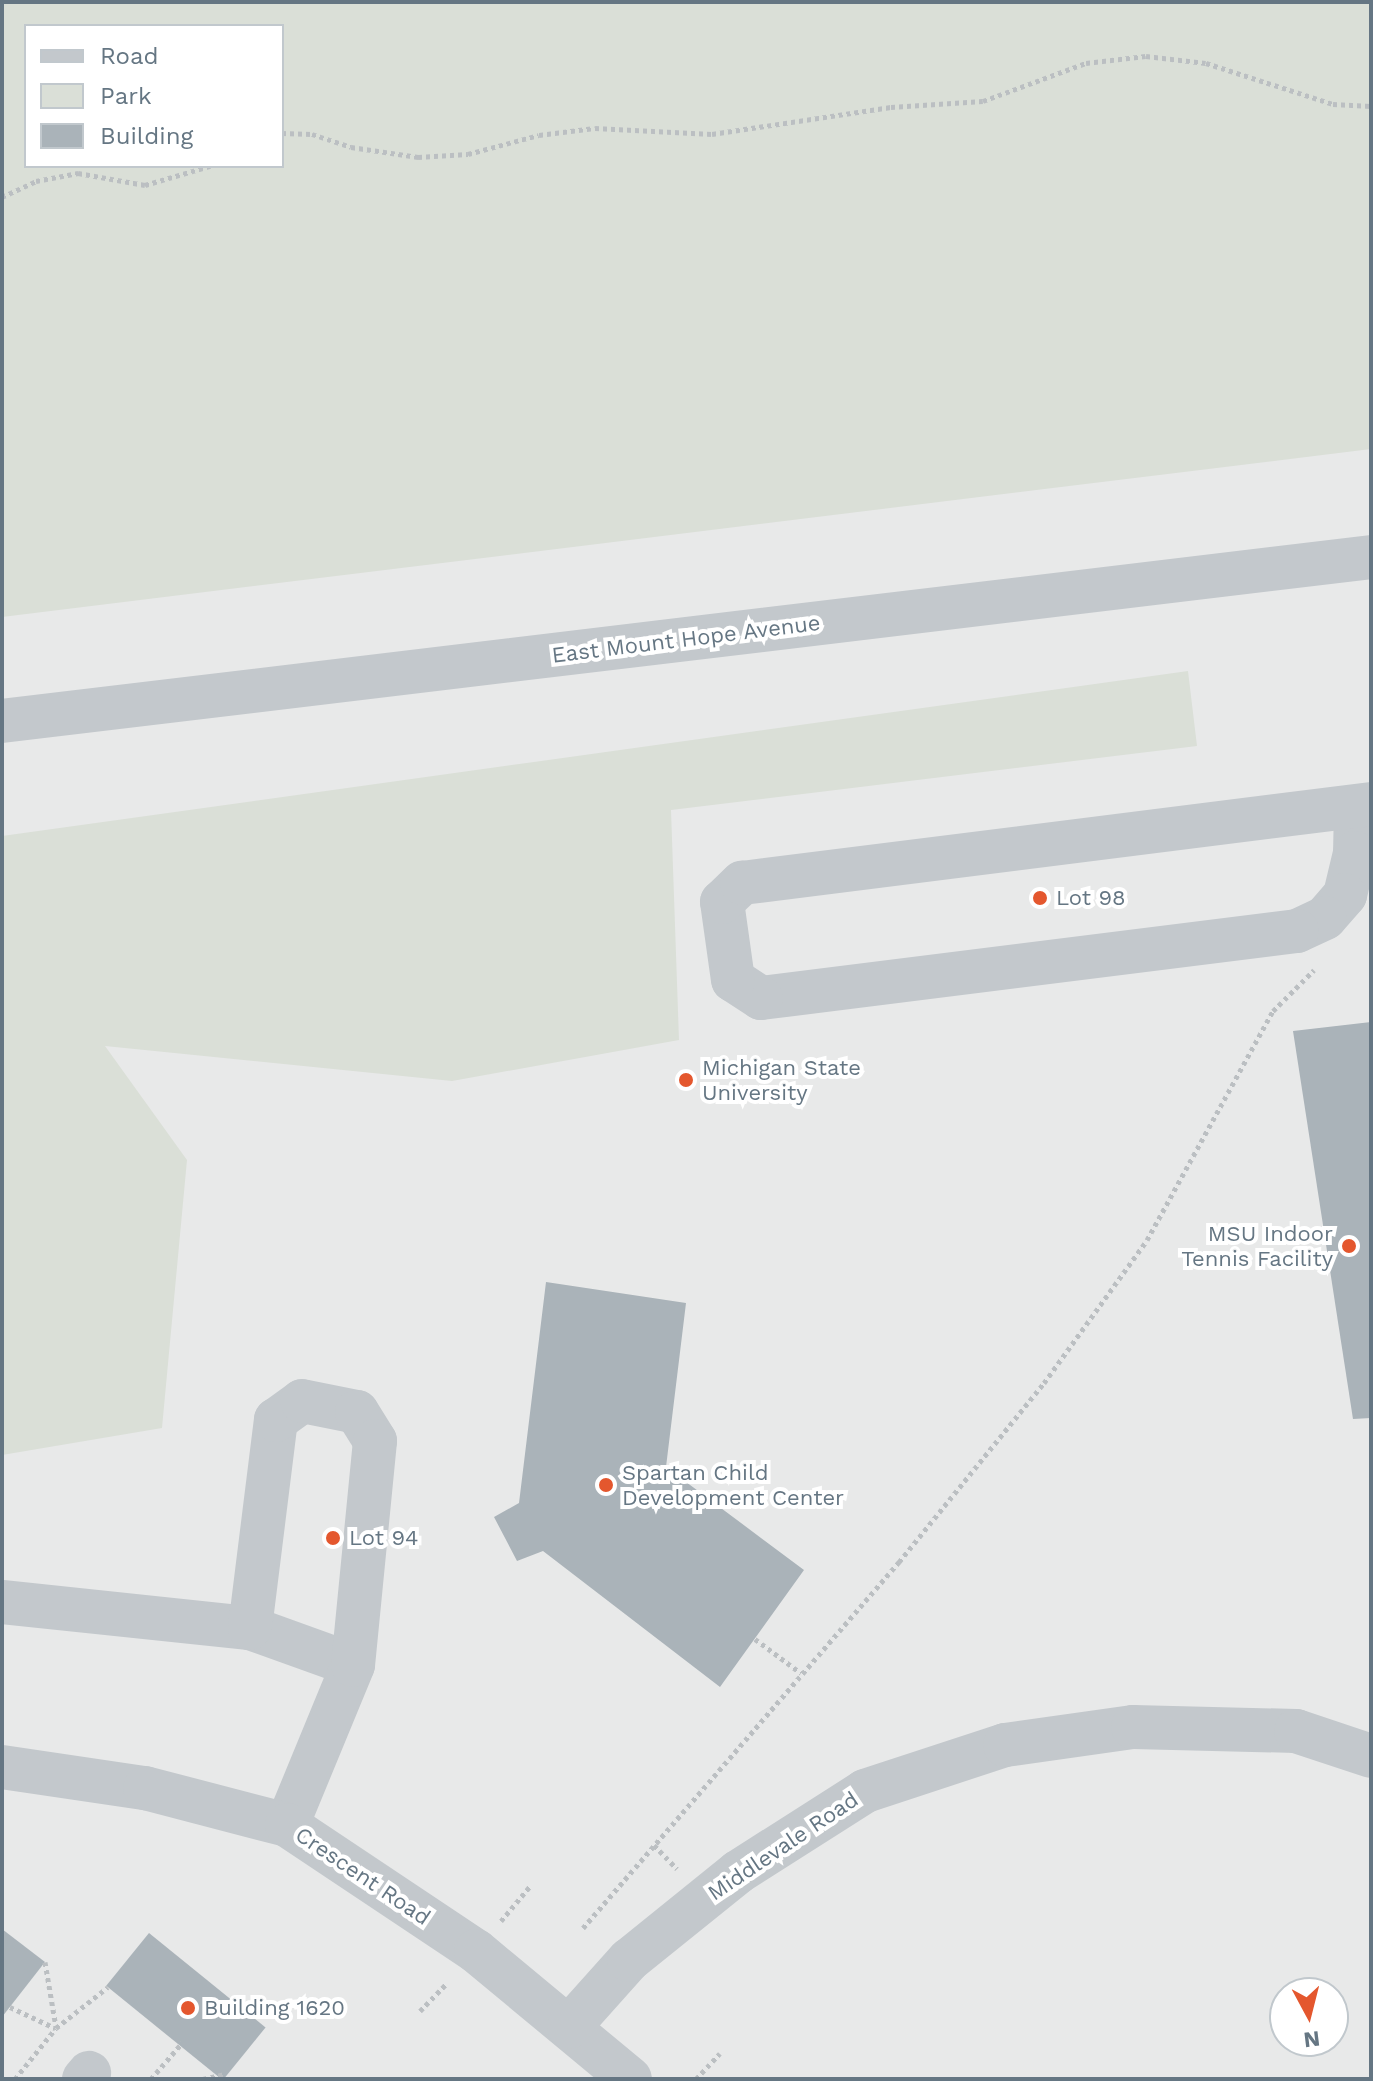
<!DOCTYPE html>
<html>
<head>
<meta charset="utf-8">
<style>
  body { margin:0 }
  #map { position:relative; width:1373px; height:2081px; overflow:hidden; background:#fafaf8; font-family:"Work Sans",sans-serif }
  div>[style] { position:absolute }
  .built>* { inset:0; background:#e8e9e9 }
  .green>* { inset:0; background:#dadfd7 }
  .building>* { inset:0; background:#aab3b9; transform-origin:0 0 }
  .path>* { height:5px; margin-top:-2.5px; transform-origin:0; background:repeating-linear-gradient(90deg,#bbbfc2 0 4px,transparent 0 8px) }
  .minor>* { height:44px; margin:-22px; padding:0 22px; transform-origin:22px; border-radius:22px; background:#c3c8cc }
  .dots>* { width:22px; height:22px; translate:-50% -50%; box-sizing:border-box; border:4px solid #fff; border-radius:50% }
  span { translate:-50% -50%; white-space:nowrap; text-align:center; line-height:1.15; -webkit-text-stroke:8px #fff; paint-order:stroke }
  .street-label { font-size:22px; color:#657683 }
  .poi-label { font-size:22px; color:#657683 }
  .left { translate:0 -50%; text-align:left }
  .right { translate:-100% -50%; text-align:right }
  .frame { position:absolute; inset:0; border:4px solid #657683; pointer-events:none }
  .legend { position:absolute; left:24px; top:24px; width:260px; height:144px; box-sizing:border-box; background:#fff; border:2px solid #c1c8cd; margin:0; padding:10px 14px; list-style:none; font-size:24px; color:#657683 }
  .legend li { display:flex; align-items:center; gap:16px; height:40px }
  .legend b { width:40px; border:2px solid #c1c8cd }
  .north { position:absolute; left:1269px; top:1977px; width:80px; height:80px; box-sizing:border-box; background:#fff; border:2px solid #c1c8cd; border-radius:50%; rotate:173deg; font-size:22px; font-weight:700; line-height:32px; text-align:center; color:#657683 }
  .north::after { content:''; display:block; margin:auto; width:28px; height:36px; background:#e4572e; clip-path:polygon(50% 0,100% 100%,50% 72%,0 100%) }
</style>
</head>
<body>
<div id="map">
  <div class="built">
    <div style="clip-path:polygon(evenodd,2px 2px,1371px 2px,1371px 2079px,2px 2079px,2px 2px,26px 26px,282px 26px,282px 166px,26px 166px,26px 26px,2px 2px,1285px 1993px,1333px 1993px,1333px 2041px,1285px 2041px,1285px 1993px)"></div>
  </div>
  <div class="green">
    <div style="clip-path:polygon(evenodd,2px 2px,1371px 2px,1371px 449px,2px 617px,2px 2px,26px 26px,282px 26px,282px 166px,26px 166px,26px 26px)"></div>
    <div style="clip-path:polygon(1188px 671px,1197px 746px,671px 810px,679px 1040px,452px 1081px,105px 1046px,187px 1160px,162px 1428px,2px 1455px,2px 836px)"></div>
  </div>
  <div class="building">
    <div style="clip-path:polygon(1371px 1022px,1371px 1418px,1353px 1419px,1293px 1031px)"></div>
    <div style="clip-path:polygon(546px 1282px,686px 1303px,666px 1467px,804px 1570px,720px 1687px,543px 1551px,517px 1561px,494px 1517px,519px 1503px)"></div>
    <div style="clip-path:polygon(2px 1929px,45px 1962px,2px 2017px)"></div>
    <div style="left:149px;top:1933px;width:150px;height:68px;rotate:39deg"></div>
  </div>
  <div class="path">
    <div style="left:282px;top:133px;width:30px;rotate:2deg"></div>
    <div style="left:312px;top:134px;width:41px;rotate:18.4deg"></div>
    <div style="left:351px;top:147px;width:68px;rotate:8.5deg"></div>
    <div style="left:418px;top:157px;width:50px;rotate:-3.4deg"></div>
    <div style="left:468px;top:154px;width:73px;rotate:-15deg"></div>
    <div style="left:539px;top:135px;width:56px;rotate:-7.1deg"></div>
    <div style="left:595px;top:128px;width:117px;rotate:2.9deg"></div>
    <div style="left:712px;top:134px;width:181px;rotate:-8.6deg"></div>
    <div style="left:891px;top:107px;width:92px;rotate:-3.7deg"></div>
    <div style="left:983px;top:101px;width:110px;rotate:-20.3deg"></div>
    <div style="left:1086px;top:63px;width:60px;rotate:-6.7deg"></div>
    <div style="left:1146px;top:56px;width:60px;rotate:6.7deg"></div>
    <div style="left:1206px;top:63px;width:133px;rotate:17.9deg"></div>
    <div style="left:1333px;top:104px;width:38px;rotate:3deg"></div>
    <div style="left:2px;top:197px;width:38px;rotate:-25deg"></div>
    <div style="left:36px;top:181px;width:43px;rotate:-10.8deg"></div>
    <div style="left:78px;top:173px;width:68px;rotate:10.2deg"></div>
    <div style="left:145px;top:185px;width:68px;rotate:-16.3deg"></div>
    <div style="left:755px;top:1639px;width:57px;rotate:36.5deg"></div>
    <div style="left:654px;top:1845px;width:33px;rotate:46deg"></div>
    <div style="left:501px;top:1921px;width:47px;rotate:-50.2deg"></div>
    <div style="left:583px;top:1928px;width:484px;rotate:-49.2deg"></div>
    <div style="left:899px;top:1562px;width:230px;rotate:-51deg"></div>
    <div style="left:1044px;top:1383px;width:176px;rotate:-54.2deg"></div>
    <div style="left:1147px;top:1240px;width:261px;rotate:-61.2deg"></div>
    <div style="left:1273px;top:1011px;width:58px;rotate:-45deg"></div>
    <div style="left:45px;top:1962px;width:66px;rotate:80.4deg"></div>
    <div style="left:10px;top:2007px;width:50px;rotate:25deg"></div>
    <div style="left:420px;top:2011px;width:39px;rotate:-46deg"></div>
    <div style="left:15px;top:2079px;width:65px;rotate:-51.2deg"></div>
    <div style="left:56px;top:2028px;width:66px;rotate:-38.3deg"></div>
    <div style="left:151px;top:2079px;width:48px;rotate:-49.3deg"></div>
    <div style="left:203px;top:2079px;width:23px;rotate:-13deg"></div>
    <div style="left:696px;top:2079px;width:35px;rotate:-47deg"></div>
  </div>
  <div class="minor">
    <div style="left:2px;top:721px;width:1379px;rotate:-6.83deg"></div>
    <div style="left:1356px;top:807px;width:46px;rotate:91.2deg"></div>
    <div style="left:1355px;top:853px;width:43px;rotate:103.4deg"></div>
    <div style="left:1345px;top:895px;width:30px;rotate:131deg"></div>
    <div style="left:1325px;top:918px;width:31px;rotate:155deg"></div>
    <div style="left:1297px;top:931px;width:540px;rotate:172.87deg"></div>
    <div style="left:761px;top:998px;width:33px;rotate:-147deg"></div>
    <div style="left:733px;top:980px;width:79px;rotate:-98deg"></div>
    <div style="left:722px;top:902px;width:28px;rotate:-44deg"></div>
    <div style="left:742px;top:883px;width:634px;rotate:-7.16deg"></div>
    <div style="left:2px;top:1602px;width:249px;rotate:6deg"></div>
    <div style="left:250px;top:1628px;width:109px;rotate:19.8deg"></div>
    <div style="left:353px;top:1665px;width:173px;rotate:112.4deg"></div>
    <div style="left:250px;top:1628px;width:210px;rotate:-82.9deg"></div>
    <div style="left:276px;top:1420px;width:32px;rotate:-36deg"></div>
    <div style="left:302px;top:1401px;width:56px;rotate:11.3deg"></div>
    <div style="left:357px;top:1412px;width:34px;rotate:58deg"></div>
    <div style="left:375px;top:1441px;width:225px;rotate:95.6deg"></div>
    <div style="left:2px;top:1767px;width:145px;rotate:8.4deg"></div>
    <div style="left:145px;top:1788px;width:147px;rotate:14.6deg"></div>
    <div style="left:287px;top:1825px;width:227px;rotate:33.7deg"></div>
    <div style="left:476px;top:1951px;width:200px;rotate:39.7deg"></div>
    <div style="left:569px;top:2027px;width:90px;rotate:-48.2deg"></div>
    <div style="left:629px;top:1960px;width:140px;rotate:-38.9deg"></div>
    <div style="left:738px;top:1872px;width:151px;rotate:-32.5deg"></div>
    <div style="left:865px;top:1791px;width:147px;rotate:-18.2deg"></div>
    <div style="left:1005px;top:1745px;width:129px;rotate:-8deg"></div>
    <div style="left:1133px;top:1727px;width:163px;rotate:1.4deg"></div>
    <div style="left:1296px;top:1731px;width:79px;rotate:18.4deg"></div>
    <div style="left:84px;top:2079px;width:8px;rotate:-50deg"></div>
  </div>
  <div class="dots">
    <div style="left:1040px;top:898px;background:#e4572e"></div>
    <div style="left:686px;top:1080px;background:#e4572e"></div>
    <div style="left:1349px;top:1246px;background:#e4572e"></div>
    <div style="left:606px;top:1485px;background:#e4572e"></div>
    <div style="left:333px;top:1538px;background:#e4572e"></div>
    <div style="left:188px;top:2008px;background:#e4572e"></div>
  </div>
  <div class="street-label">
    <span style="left:686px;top:639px;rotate:-7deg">East Mount Hope Avenue</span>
    <span style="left:783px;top:1846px;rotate:-34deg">Middlevale Road</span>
    <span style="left:363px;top:1876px;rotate:34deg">Crescent Road</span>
  </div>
  <div class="poi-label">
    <span class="left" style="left:1056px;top:898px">Lot 98</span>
    <span class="left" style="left:702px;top:1080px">Michigan State<br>University</span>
    <span class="right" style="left:1333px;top:1246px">MSU Indoor<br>Tennis Facility</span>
    <span class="left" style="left:622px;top:1485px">Spartan Child<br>Development Center</span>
    <span class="left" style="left:349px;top:1538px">Lot 94</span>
    <span class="left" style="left:204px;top:2008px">Building 1620</span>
  </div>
  <div class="frame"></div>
  <ul class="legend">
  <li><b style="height:10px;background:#c3c8cc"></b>Road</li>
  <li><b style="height:22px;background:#dadfd7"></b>Park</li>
  <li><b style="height:22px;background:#aab3b9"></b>Building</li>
  </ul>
  <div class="north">N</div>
</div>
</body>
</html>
